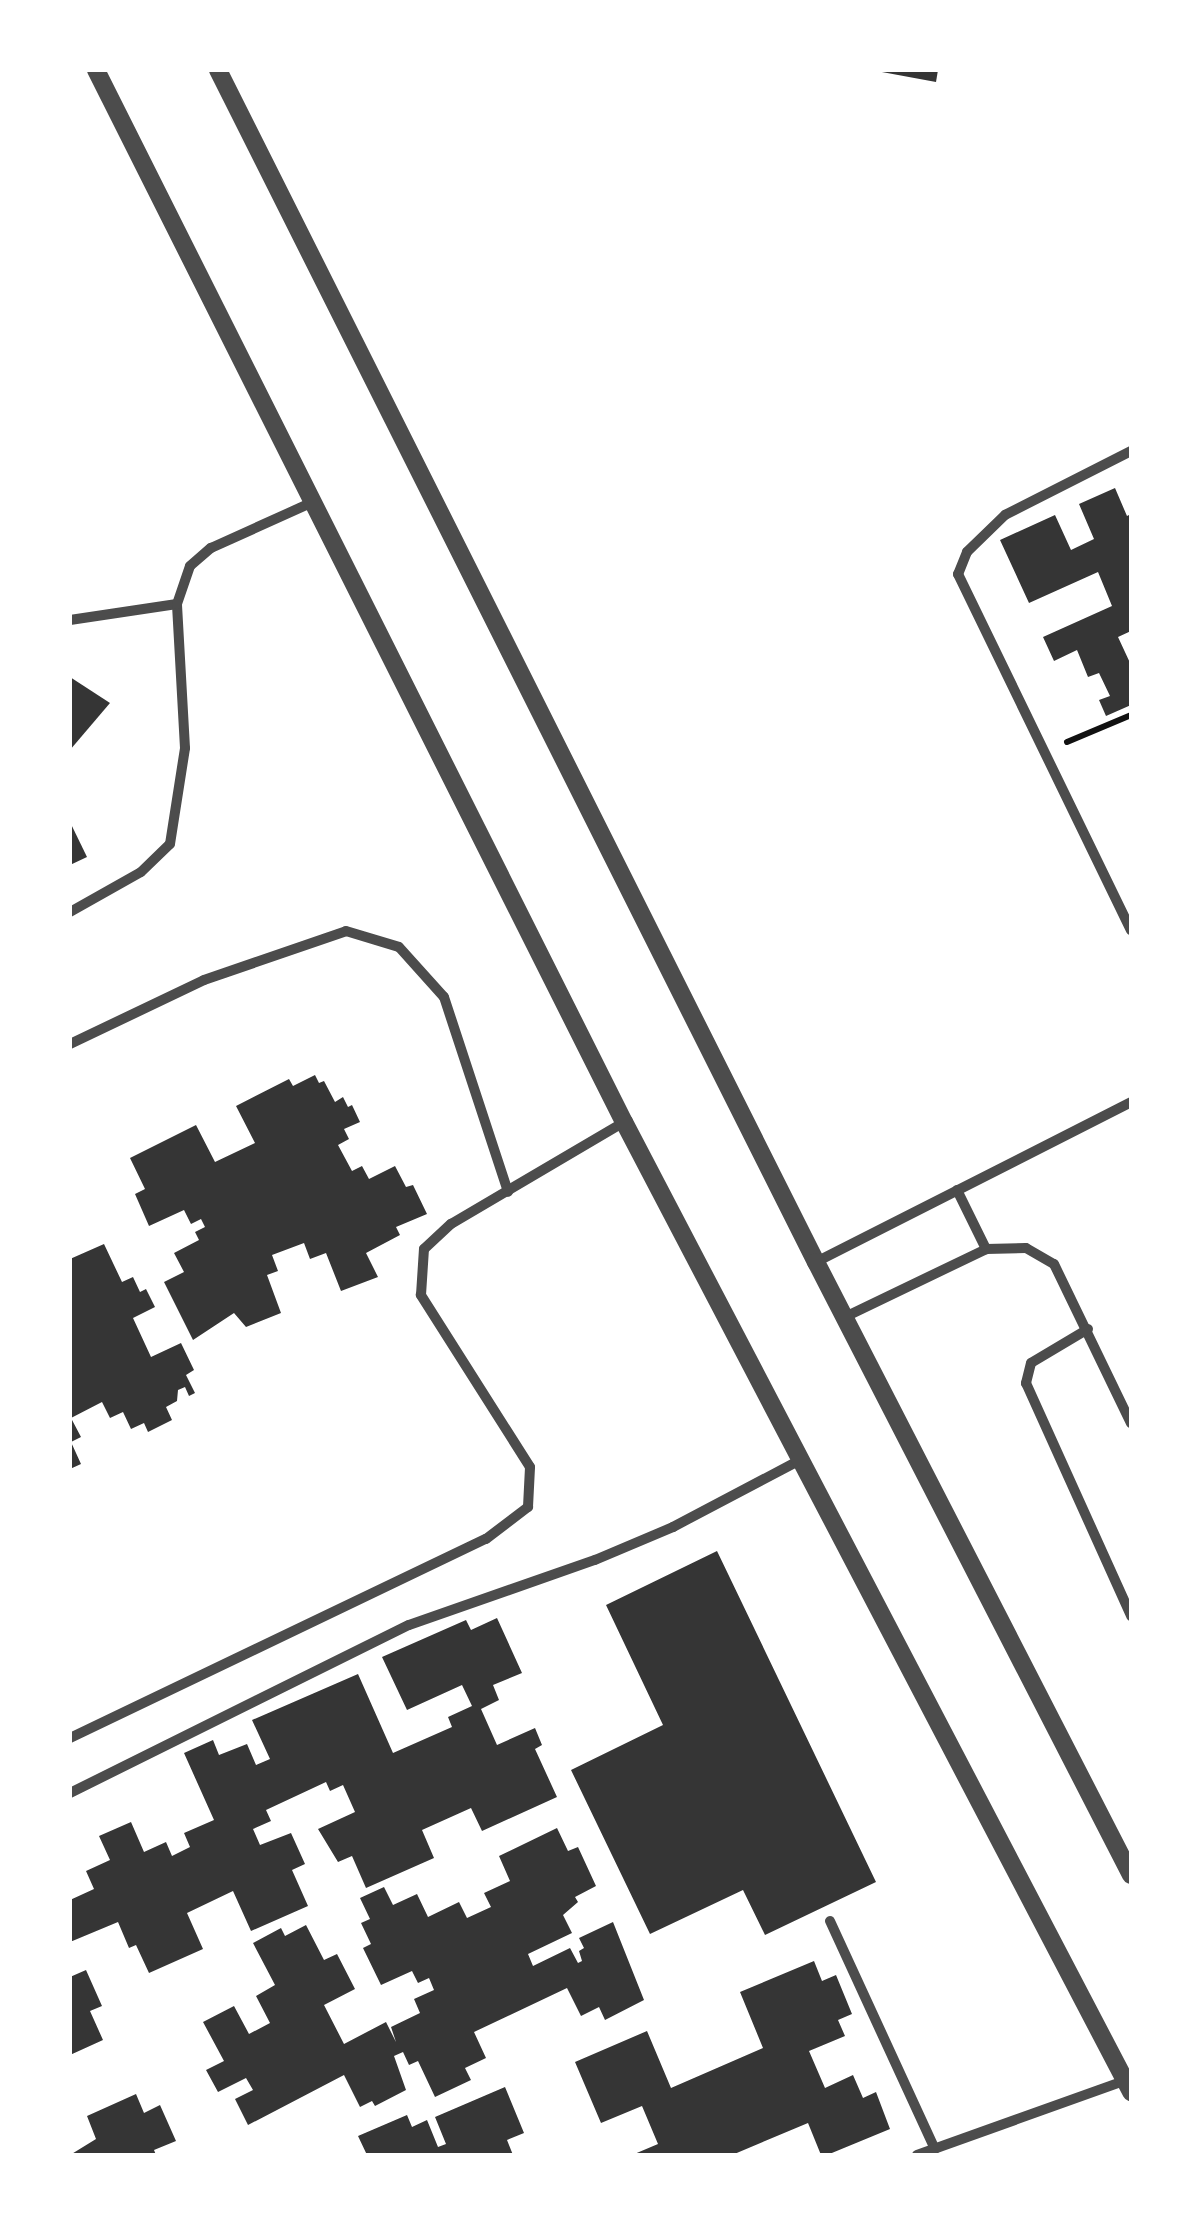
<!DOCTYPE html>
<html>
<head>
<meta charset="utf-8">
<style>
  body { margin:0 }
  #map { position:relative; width:1201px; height:2225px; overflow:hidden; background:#fff; font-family:"Asap Condensed",sans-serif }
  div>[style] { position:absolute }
  .building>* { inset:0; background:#353535 }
  .path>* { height:6px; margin:-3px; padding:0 3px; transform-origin:3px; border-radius:3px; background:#111 }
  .minor>* { height:10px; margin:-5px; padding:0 5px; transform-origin:5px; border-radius:5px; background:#4c4c4c }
  .tertiary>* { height:18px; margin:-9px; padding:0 9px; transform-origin:9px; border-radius:9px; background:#4c4c4c }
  span { translate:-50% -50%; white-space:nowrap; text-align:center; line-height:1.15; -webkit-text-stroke:9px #fff; paint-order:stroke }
  .frame { position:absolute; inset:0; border:72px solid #fff; pointer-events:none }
</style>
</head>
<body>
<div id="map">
  <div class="building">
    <div style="clip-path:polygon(871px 70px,938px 70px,936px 82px)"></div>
    <div style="clip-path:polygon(1115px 488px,1127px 516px,1131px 514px,1131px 631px,1118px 637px,1131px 665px,1131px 705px,1106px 716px,1099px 700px,1110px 696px,1099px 673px,1088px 677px,1077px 650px,1054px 661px,1043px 637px,1112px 606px,1098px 572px,1029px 603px,1000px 540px,1055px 515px,1071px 550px,1094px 539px,1079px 504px)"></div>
    <div style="clip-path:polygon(70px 677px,110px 703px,70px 750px)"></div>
    <div style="clip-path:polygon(70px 822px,87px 857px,70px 865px)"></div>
    <div style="clip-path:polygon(315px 1075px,319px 1083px,324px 1081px,335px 1102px,343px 1097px,348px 1107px,352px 1105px,360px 1122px,344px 1129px,349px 1139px,338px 1145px,352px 1171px,362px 1166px,369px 1179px,395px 1166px,406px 1187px,413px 1185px,427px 1214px,396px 1227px,400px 1235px,366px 1253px,378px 1277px,341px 1291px,326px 1253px,310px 1259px,304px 1243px,272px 1255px,278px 1271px,267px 1275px,281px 1313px,246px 1327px,234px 1313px,193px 1340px,164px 1282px,184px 1272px,174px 1253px,199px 1240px,195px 1232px,205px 1227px,201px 1219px,191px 1224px,184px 1210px,149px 1226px,135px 1194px,145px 1189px,130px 1158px,196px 1125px,215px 1162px,255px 1143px,236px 1106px,289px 1079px,293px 1086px)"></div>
    <div style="clip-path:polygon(104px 1244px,122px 1282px,133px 1277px,140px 1292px,146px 1289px,155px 1307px,133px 1318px,151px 1357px,181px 1343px,194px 1370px,186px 1375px,195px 1393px,189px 1396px,185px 1387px,178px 1390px,177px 1401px,166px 1407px,172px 1420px,148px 1432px,144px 1423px,131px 1429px,123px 1412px,110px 1418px,102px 1402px,71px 1418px,81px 1437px,71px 1442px,81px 1464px,70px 1469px,70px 1259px)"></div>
    <div style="clip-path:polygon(717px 1551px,876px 1882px,765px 1935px,743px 1890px,650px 1934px,571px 1770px,663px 1725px,606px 1605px)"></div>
    <div style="clip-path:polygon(497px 1618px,522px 1673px,493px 1685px,499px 1700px,481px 1709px,497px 1745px,535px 1728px,542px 1745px,535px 1749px,557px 1797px,482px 1831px,471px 1808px,422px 1830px,434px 1858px,366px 1888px,352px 1856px,338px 1862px,318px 1829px,355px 1812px,343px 1785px,330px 1791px,326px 1782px,266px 1810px,271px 1821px,253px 1829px,260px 1845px,291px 1833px,305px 1864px,292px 1870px,308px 1906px,251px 1931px,233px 1891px,187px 1913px,203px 1949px,149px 1973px,136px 1945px,129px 1948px,118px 1922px,70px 1942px,70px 1900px,94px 1889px,86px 1871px,110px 1860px,99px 1836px,131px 1822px,144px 1852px,166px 1842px,172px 1856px,190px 1847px,184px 1833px,214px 1820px,184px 1753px,213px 1740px,219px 1755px,247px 1744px,256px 1765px,270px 1759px,252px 1720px,358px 1674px,393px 1753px,452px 1727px,448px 1717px,472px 1706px,462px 1685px,407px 1710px,382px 1657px,466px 1620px,471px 1630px)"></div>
    <div style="clip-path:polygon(557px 1828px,568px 1851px,578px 1847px,596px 1886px,575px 1897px,578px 1902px,563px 1915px,572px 1933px,528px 1954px,533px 1966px,570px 1948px,578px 1963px,582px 1961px,579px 1951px,584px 1948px,579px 1938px,613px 1922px,644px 2000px,605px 2020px,599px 2007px,581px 2016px,567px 1988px,474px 2032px,486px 2058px,465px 2068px,471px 2080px,435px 2097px,418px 2061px,409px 2065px,403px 2052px,394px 2056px,406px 2090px,375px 2106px,372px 2101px,360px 2107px,344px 2075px,248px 2125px,235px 2099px,253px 2090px,246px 2078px,218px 2092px,206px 2070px,224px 2061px,203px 2022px,234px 2006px,249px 2034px,270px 2023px,256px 1996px,275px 1985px,253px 1943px,281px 1928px,285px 1936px,306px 1925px,324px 1960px,337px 1954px,355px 1989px,324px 2005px,344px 2044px,386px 2022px,396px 2042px,391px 2027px,420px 2013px,414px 1999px,434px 1990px,429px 1978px,418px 1983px,412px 1971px,381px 1985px,363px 1948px,371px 1944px,361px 1923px,370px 1919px,360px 1898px,384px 1887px,393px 1905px,417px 1894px,428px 1917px,459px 1902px,467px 1918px,491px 1907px,484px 1893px,510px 1881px,499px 1856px)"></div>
    <div style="clip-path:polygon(814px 1961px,822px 1981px,836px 1975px,852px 2014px,838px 2020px,845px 2036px,809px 2051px,825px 2088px,853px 2075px,863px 2098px,876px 2092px,890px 2129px,827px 2155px,821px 2155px,808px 2123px,732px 2155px,632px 2155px,658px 2144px,642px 2106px,601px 2123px,575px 2062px,647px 2031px,671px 2088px,763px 2048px,740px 1992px)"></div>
    <div style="clip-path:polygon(86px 1970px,102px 2006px,90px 2011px,103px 2040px,70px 2055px,70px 1977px)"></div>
    <div style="clip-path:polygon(505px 2087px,524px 2133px,507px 2140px,513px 2155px,367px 2155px,358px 2136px,407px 2115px,412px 2127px,427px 2120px,438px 2147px,446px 2144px,435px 2117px)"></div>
    <div style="clip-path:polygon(136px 2094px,144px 2113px,160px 2105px,176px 2141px,154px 2150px,156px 2155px,70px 2155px,96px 2139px,87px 2116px)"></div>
  </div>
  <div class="path">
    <div style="left:1067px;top:742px;width:69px;rotate:-22.9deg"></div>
  </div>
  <div class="minor">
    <div style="left:1131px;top:451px;width:141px;rotate:153.1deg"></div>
    <div style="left:1005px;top:515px;width:53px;rotate:135.8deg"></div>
    <div style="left:967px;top:552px;width:24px;rotate:112deg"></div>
    <div style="left:958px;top:574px;width:396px;rotate:64.1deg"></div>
    <div style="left:70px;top:620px;width:108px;rotate:-8.5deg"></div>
    <div style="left:70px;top:912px;width:81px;rotate:-29.4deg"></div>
    <div style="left:141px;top:872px;width:40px;rotate:-44deg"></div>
    <div style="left:170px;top:844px;width:97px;rotate:-81.1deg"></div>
    <div style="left:185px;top:748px;width:144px;rotate:-93.2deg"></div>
    <div style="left:177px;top:604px;width:40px;rotate:-71.1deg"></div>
    <div style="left:190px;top:566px;width:28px;rotate:-41deg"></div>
    <div style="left:211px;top:548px;width:112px;rotate:-24.3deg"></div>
    <div style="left:70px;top:1044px;width:148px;rotate:-25.5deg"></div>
    <div style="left:204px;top:980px;width:150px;rotate:-19deg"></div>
    <div style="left:346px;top:931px;width:55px;rotate:16.8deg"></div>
    <div style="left:399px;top:947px;width:67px;rotate:48deg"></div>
    <div style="left:444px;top:997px;width:205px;rotate:71.8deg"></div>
    <div style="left:957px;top:1190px;width:66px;rotate:63.8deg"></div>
    <div style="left:816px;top:1262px;width:353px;rotate:-26.9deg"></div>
    <div style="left:845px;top:1317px;width:157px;rotate:-25.7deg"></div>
    <div style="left:986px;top:1249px;width:40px;rotate:-1.4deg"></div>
    <div style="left:1026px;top:1248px;width:32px;rotate:30deg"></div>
    <div style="left:1054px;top:1264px;width:177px;rotate:64.2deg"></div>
    <div style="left:1088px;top:1329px;width:66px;rotate:149.2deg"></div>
    <div style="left:1031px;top:1363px;width:21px;rotate:104deg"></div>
    <div style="left:1026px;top:1383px;width:256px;rotate:65.7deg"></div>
    <div style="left:70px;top:1738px;width:461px;rotate:-25.6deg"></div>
    <div style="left:486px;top:1539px;width:53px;rotate:-37.3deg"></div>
    <div style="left:528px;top:1507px;width:40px;rotate:-87.1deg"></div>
    <div style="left:530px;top:1467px;width:204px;rotate:-122.4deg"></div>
    <div style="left:421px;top:1295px;width:46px;rotate:-86.3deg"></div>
    <div style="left:424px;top:1249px;width:37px;rotate:-43deg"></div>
    <div style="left:451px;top:1224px;width:201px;rotate:-30.5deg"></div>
    <div style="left:70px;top:1793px;width:378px;rotate:-26.4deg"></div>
    <div style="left:409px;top:1625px;width:197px;rotate:-19.3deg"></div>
    <div style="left:595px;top:1560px;width:85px;rotate:-22.9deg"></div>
    <div style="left:673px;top:1527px;width:141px;rotate:-27.8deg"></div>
    <div style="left:830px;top:1921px;width:251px;rotate:65.3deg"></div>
    <div style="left:917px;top:2155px;width:220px;rotate:-19.7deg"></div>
  </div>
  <div class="tertiary">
    <div style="left:96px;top:70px;width:1177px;rotate:63.35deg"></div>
    <div style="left:624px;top:1122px;width:1095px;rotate:62.4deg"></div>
    <div style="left:218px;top:70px;width:1334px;rotate:63.36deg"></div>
    <div style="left:816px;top:1262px;width:689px;rotate:62.8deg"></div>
  </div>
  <div class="frame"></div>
</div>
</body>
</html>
